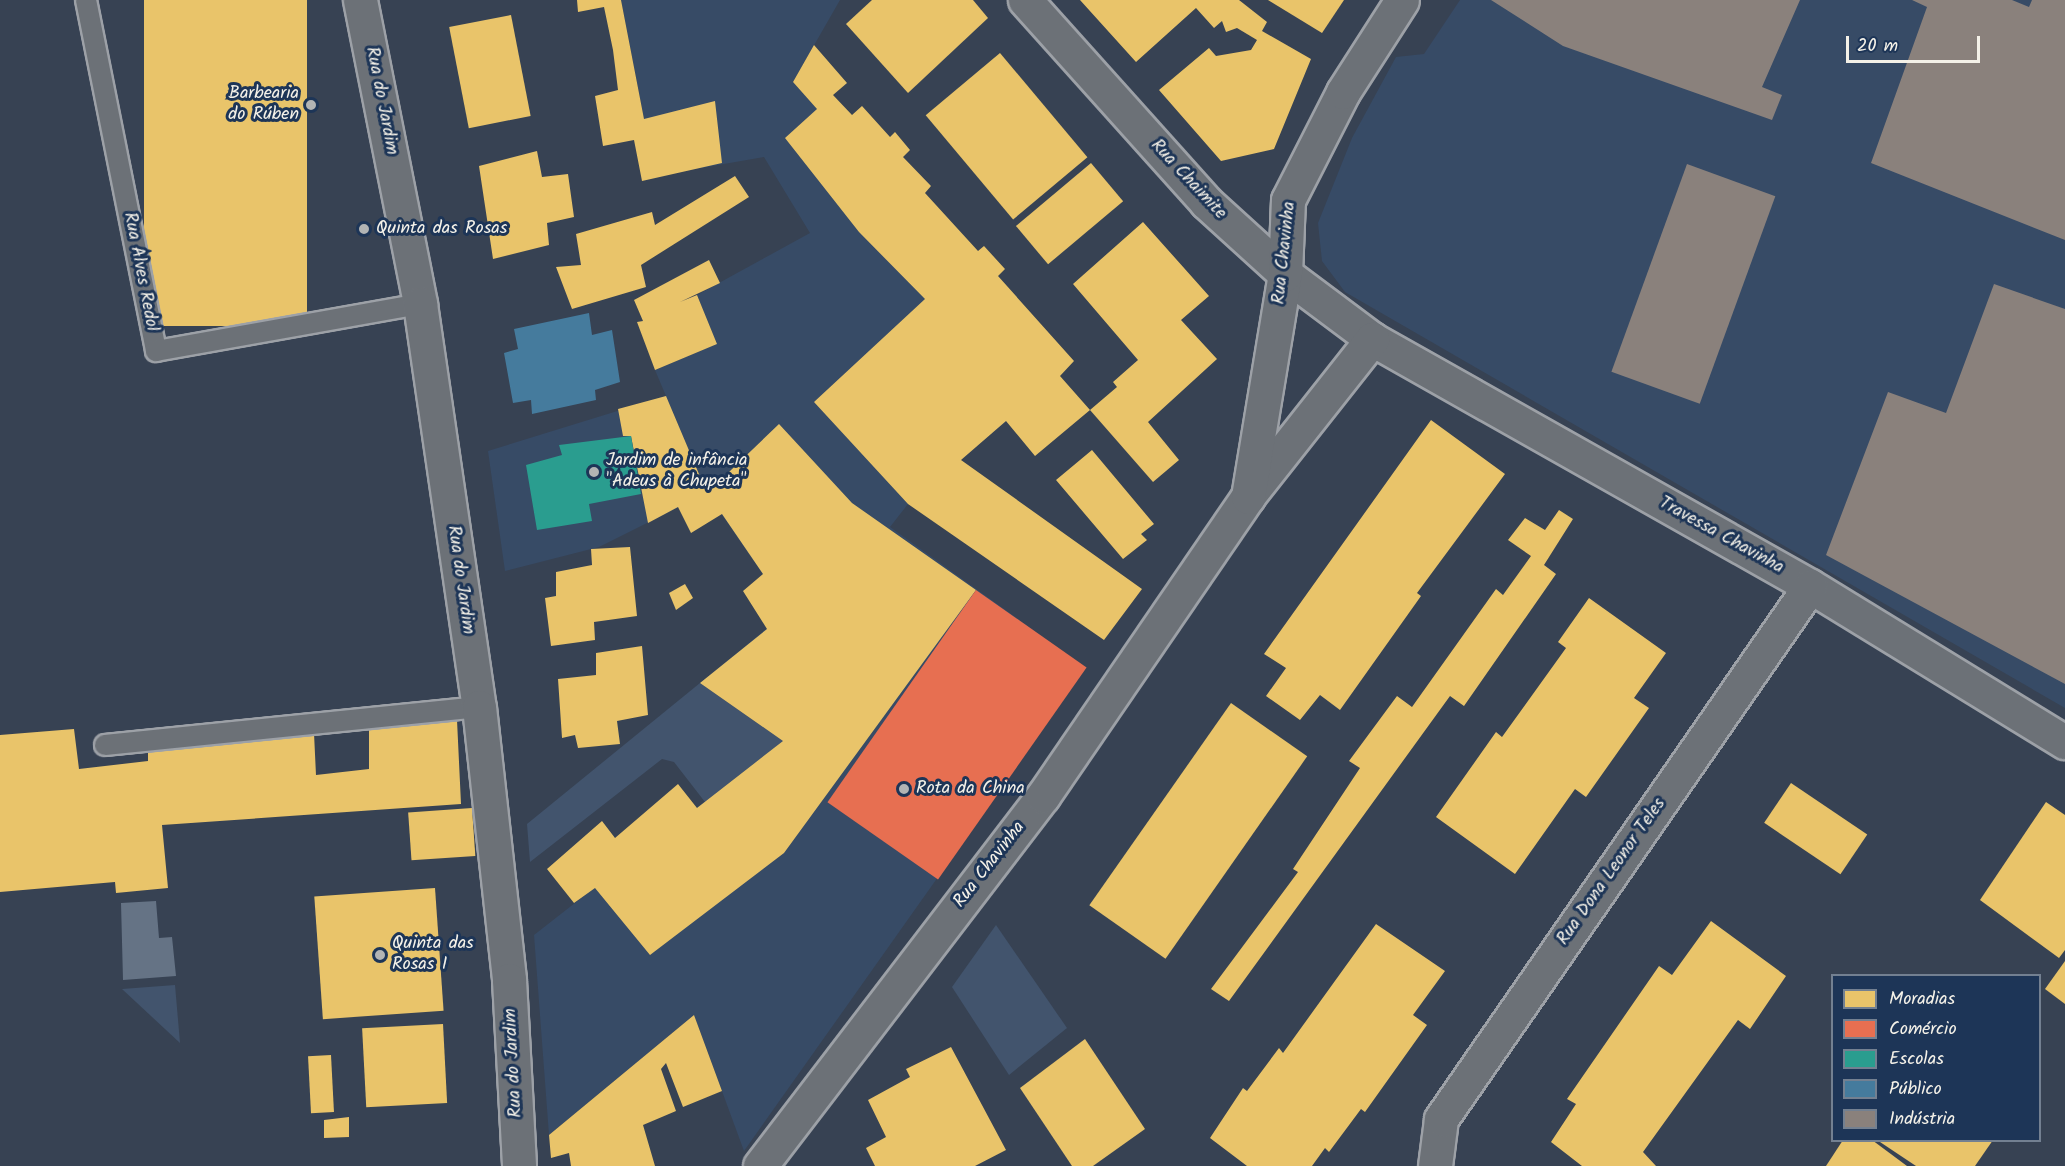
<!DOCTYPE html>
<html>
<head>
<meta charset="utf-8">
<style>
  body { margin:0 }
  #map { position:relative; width:2065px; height:1166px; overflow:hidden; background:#374253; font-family:Kalam,sans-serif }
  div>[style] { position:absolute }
  .built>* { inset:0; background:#374b66 }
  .green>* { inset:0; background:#42546d }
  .water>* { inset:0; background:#657385 }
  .homes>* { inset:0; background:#e9c46a; transform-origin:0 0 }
  .shops>* { inset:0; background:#e76f51; transform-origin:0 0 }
  .schools>* { inset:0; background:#2a9d8f }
  .public>* { inset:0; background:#457b9d }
  .industry>* { inset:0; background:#8a817c; transform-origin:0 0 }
  .roads { filter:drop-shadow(2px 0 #9da1a7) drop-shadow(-2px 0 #9da1a7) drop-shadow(0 2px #9da1a7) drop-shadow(0 -2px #9da1a7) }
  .service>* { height:20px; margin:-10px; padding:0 10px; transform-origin:10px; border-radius:10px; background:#6c7177 }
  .minor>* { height:33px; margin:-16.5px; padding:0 16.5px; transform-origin:16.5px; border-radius:16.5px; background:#6c7177 }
  .secondary>* { height:33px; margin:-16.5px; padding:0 16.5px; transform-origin:16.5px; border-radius:16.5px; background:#6c7177 }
  .dots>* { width:16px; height:16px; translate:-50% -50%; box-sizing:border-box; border:3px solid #1d3557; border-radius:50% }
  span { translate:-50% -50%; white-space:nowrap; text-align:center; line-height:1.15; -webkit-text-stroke:6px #1d3557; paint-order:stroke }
  .poi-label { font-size:18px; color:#f4f1e8 }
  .right { translate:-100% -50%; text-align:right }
  .left { translate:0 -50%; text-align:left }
  .street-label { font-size:18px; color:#f4f1e8 }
  .legend { position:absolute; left:1831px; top:974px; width:210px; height:168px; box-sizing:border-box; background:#1d3557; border:2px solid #738091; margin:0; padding:8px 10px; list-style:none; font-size:18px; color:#f4f1e8 }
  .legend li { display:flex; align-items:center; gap:12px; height:30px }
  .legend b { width:30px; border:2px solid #738091 }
  .scale { position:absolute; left:1846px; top:36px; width:134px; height:27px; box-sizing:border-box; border:3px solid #f4f1e8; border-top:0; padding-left:8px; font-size:18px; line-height:21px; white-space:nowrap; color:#f4f1e8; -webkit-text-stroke:4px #1d3557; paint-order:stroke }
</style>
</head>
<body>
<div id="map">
  <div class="built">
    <div style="clip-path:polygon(621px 0,840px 0,793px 82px,1060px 376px,908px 504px,890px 527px,1086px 668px,744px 1151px,694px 1015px,549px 1135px,534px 935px,782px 741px,700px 683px,788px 611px,707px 493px,599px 547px,505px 571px,488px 451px,666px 396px,655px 370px,716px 344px,697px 295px,810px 233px,764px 157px,655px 176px)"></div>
    <div style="clip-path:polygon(1460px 0,2065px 0,2065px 708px,1345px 292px,1322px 261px,1318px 223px,1352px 138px,1396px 57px,1424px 54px)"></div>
  </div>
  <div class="green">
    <div style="clip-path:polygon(700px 683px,783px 741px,705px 802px,674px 762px,662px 759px,530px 862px,527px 824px)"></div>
    <div style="clip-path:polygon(996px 925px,1067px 1028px,1009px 1075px,952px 987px)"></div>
    <div style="clip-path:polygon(175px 985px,180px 1043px,122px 989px)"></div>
  </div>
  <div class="water">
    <div style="clip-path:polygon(156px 901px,159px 938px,172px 937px,176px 976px,123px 980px,121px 903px)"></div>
  </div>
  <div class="homes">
    <div style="left:144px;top:0;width:163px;height:326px"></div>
    <div style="clip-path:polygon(577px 0,621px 0,644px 119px,715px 101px,722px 163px,642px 181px,634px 140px,603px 146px,595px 96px,618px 90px,613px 50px,604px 7px,578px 12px)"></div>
    <div style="clip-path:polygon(872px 0,973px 0,988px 18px,908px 93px,846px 24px)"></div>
    <div style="clip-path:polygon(1080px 0,1239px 0,1267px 22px,1262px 31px,1311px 59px,1274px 149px,1221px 161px,1159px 90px,1209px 48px,1216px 56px,1251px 50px,1257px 40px,1237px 28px,1226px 32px,1222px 21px,1214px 28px,1196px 8px,1136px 62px)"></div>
    <div style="clip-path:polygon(1268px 0,1344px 0,1322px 33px)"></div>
    <div style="left:511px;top:15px;width:103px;height:63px;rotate:79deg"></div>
    <div style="clip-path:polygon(814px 45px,847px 83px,833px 95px,852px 115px,862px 106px,890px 137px,895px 132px,910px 150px,903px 157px,931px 186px,925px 193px,978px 251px,984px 246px,1005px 269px,998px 276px,1074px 361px,1060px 376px,1090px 410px,1035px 456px,1006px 421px,961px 460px,1142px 589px,1104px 640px,908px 504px,814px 402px,925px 299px,859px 232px,785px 138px,817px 109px,793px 82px)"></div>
    <div style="left:1000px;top:53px;width:136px;height:97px;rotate:50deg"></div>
    <div style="clip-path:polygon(537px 151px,542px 177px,568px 174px,574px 217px,547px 223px,549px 245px,493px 259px,479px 166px)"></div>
    <div style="left:1091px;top:163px;width:50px;height:98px;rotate:50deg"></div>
    <div style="clip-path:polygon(735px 176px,749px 197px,641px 265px,646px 287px,572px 309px,556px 267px,581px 265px,576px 234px,652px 212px,655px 225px)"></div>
    <div style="clip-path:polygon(1143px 222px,1209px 296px,1181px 320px,1217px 359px,1148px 422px,1179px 460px,1153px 482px,1090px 410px,1117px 387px,1113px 382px,1138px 360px,1073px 284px)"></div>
    <div style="clip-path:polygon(709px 260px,720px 283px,680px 302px,697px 295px,717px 344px,655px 370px,637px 322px,643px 321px,634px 300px)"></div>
    <div style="clip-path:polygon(666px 396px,707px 493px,779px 424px,852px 503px,976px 590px,784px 853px,650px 955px,595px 888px,574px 903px,547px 869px,602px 821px,615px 838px,678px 784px,697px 808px,783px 741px,700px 683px,767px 629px,743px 591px,763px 574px,722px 514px,691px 533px,678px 507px,648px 523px,631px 436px,623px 436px,618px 409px)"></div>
    <div style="clip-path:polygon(1431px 420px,1505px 474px,1417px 593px,1421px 596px,1340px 710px,1320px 695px,1300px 720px,1266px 696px,1286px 668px,1264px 654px)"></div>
    <div style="clip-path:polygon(1092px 450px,1154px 524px,1141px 534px,1147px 540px,1123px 559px,1056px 480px)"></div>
    <div style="clip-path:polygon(1559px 510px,1573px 519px,1544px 565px,1556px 574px,1464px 706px,1450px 696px,1229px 1001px,1211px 989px,1298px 872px,1293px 869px,1360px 768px,1349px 761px,1397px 696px,1412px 707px,1496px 589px,1503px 595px,1531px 556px,1508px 540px,1525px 518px,1545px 530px)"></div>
    <div style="clip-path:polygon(630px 547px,637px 616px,594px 622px,595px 640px,551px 646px,545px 598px,556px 596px,556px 572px,592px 565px,591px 549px)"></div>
    <div style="clip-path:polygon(685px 584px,693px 598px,676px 610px,669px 593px)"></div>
    <div style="clip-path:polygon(1589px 598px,1666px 653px,1634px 698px,1649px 708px,1586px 797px,1575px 789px,1515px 874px,1436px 817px,1496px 732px,1502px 737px,1566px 648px,1558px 642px)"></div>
    <div style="clip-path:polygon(642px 646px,648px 715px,617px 721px,620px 744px,578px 748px,575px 735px,562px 738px,558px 679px,596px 675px,596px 653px)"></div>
    <div style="left:1231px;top:703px;width:93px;height:247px;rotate:35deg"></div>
    <div style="clip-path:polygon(457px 720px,461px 804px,162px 825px,168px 888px,116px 893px,115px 882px,0 892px,0 735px,74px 729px,79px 769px,148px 761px,148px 748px,314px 733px,316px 775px,369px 769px,369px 728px)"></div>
    <div style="left:1791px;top:783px;width:92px;height:48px;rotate:34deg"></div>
    <div style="clip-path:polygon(2046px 802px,2065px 815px,2065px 950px,2059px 958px,1980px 900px)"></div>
    <div style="left:472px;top:808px;width:48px;height:64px;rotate:86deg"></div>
    <div style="left:435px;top:888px;width:123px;height:121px;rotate:86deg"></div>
    <div style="clip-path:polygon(1711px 921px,1786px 976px,1750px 1029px,1738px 1020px,1643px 1152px,1656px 1166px,1582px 1166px,1551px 1142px,1576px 1104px,1567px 1099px,1659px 966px,1672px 975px)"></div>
    <div style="clip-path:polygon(1376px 924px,1445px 971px,1413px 1015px,1427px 1025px,1365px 1112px,1361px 1109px,1329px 1152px,1325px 1148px,1312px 1166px,1247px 1166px,1210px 1138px,1243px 1088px,1247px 1091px,1279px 1048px,1283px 1053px)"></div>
    <div style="clip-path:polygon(2065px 961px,2065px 1004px,2045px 989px)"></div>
    <div style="clip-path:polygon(694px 1015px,722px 1091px,683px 1107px,666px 1063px,661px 1069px,676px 1111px,643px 1125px,655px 1166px,571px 1166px,569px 1153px,551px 1158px,549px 1135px)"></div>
    <div style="left:443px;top:1024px;width:79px;height:81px;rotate:87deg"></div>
    <div style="clip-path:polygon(1085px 1039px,1145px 1129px,1093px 1166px,1072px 1166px,1020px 1088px)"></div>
    <div style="clip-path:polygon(951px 1047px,1006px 1150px,975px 1166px,875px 1166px,866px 1148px,886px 1137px,868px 1100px,910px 1077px,906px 1069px)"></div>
    <div style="left:331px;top:1055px;width:57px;height:23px;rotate:87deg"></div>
    <div style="clip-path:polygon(349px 1117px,349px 1137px,324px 1138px,324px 1120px)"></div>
    <div style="clip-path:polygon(1843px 1140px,1872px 1140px,1907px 1166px,1826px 1166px)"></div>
    <div style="clip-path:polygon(1877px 1140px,1993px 1140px,1975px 1166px,1916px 1166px)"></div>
  </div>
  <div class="shops">
    <div style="left:976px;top:590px;width:135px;height:259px;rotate:35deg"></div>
  </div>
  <div class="schools">
    <div style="clip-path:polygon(631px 436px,641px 494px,589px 504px,592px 521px,537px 530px,526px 465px,562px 455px,559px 445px)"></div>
  </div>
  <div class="public">
    <div style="clip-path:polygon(589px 313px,592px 335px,612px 330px,620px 382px,595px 390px,596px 400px,532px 414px,531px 400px,513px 403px,504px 353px,518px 349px,514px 329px)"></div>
  </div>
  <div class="industry">
    <div style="clip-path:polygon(1491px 0,1800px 0,1762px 87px,1782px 95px,1772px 120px,1563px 46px)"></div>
    <div style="clip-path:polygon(1912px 0,2012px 0,2029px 7px,2032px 0,2065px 0,2065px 240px,1871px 163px,1927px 7px)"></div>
    <div style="left:1687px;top:164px;width:94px;height:221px;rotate:20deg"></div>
    <div style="clip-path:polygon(1994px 284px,2065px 309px,2065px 684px,1826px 555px,1888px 392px,1946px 413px)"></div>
  </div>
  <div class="roads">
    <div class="service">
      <div style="left:86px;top:0;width:358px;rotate:78.7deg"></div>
      <div style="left:156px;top:351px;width:268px;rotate:-10.1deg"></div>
      <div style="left:105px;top:745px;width:376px;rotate:-5.8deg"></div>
    </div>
    <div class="minor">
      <div style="left:1025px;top:0;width:271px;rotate:48.1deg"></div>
      <div style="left:1206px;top:202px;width:107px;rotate:42.3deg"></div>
      <div style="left:1285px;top:274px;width:109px;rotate:36.8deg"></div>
      <div style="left:1372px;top:339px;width:503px;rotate:29.42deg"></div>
      <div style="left:1810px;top:586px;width:299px;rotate:31.5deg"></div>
      <div style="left:1249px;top:495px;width:199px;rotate:-51.7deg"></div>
      <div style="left:760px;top:1166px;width:466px;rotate:-52.6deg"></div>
      <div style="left:1043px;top:796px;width:363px;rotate:-55.6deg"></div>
      <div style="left:1248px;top:497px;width:226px;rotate:-80.6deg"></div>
      <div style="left:1285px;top:274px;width:74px;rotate:-87.7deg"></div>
      <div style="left:1288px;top:200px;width:121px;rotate:-63deg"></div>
      <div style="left:1343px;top:92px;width:109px;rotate:-57.3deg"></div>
      <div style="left:1435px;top:1166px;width:47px;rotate:-82.7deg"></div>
      <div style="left:1441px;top:1119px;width:648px;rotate:-55.3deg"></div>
    </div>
    <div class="secondary">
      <div style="left:360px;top:0;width:310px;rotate:78.8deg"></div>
      <div style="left:420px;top:304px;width:407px;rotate:81.7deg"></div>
      <div style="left:479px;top:707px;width:275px;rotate:83.7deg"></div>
      <div style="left:509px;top:980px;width:186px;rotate:86.9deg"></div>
    </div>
  </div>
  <div class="dots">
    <div style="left:311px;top:105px;background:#b2b4b4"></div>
    <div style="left:364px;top:229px;background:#b2b4b4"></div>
    <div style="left:594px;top:472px;background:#b2b4b4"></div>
    <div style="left:904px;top:789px;background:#b2b4b4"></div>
    <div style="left:380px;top:955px;background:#b2b4b4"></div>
  </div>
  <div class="poi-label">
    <span class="right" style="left:299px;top:105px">Barbearia<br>do Rúben</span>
    <span class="left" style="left:376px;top:229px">Quinta das Rosas</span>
    <span class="left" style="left:606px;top:472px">Jardim de infância<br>"Adeus à Chupeta"</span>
    <span class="left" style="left:916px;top:789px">Rota da China</span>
    <span class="left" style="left:392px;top:955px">Quinta das<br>Rosas I</span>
  </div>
  <div class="street-label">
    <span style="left:381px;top:101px;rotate:79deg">Rua do Jardim</span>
    <span style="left:1188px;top:180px;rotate:47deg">Rua Chaimite</span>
    <span style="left:1285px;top:253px;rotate:-84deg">Rua Chavinha</span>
    <span style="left:140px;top:272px;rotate:79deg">Rua Alves Redol</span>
    <span style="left:1721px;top:536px;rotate:29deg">Travessa Chavinha</span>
    <span style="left:460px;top:580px;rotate:82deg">Rua do Jardim</span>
    <span style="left:990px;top:865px;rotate:-52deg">Rua Chavinha</span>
    <span style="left:1612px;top:872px;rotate:-55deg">Rua Dona Leonor Teles</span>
    <span style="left:514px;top:1063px;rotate:-93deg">Rua do Jardim</span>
  </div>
  <ul class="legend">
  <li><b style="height:16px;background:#e9c46a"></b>Moradias</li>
  <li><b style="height:16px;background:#e76f51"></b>Comércio</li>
  <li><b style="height:16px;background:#2a9d8f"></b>Escolas</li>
  <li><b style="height:16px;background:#457b9d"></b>Público</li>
  <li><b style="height:16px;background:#8a817c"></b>Indústria</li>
  </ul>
  <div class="scale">20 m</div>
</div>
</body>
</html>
